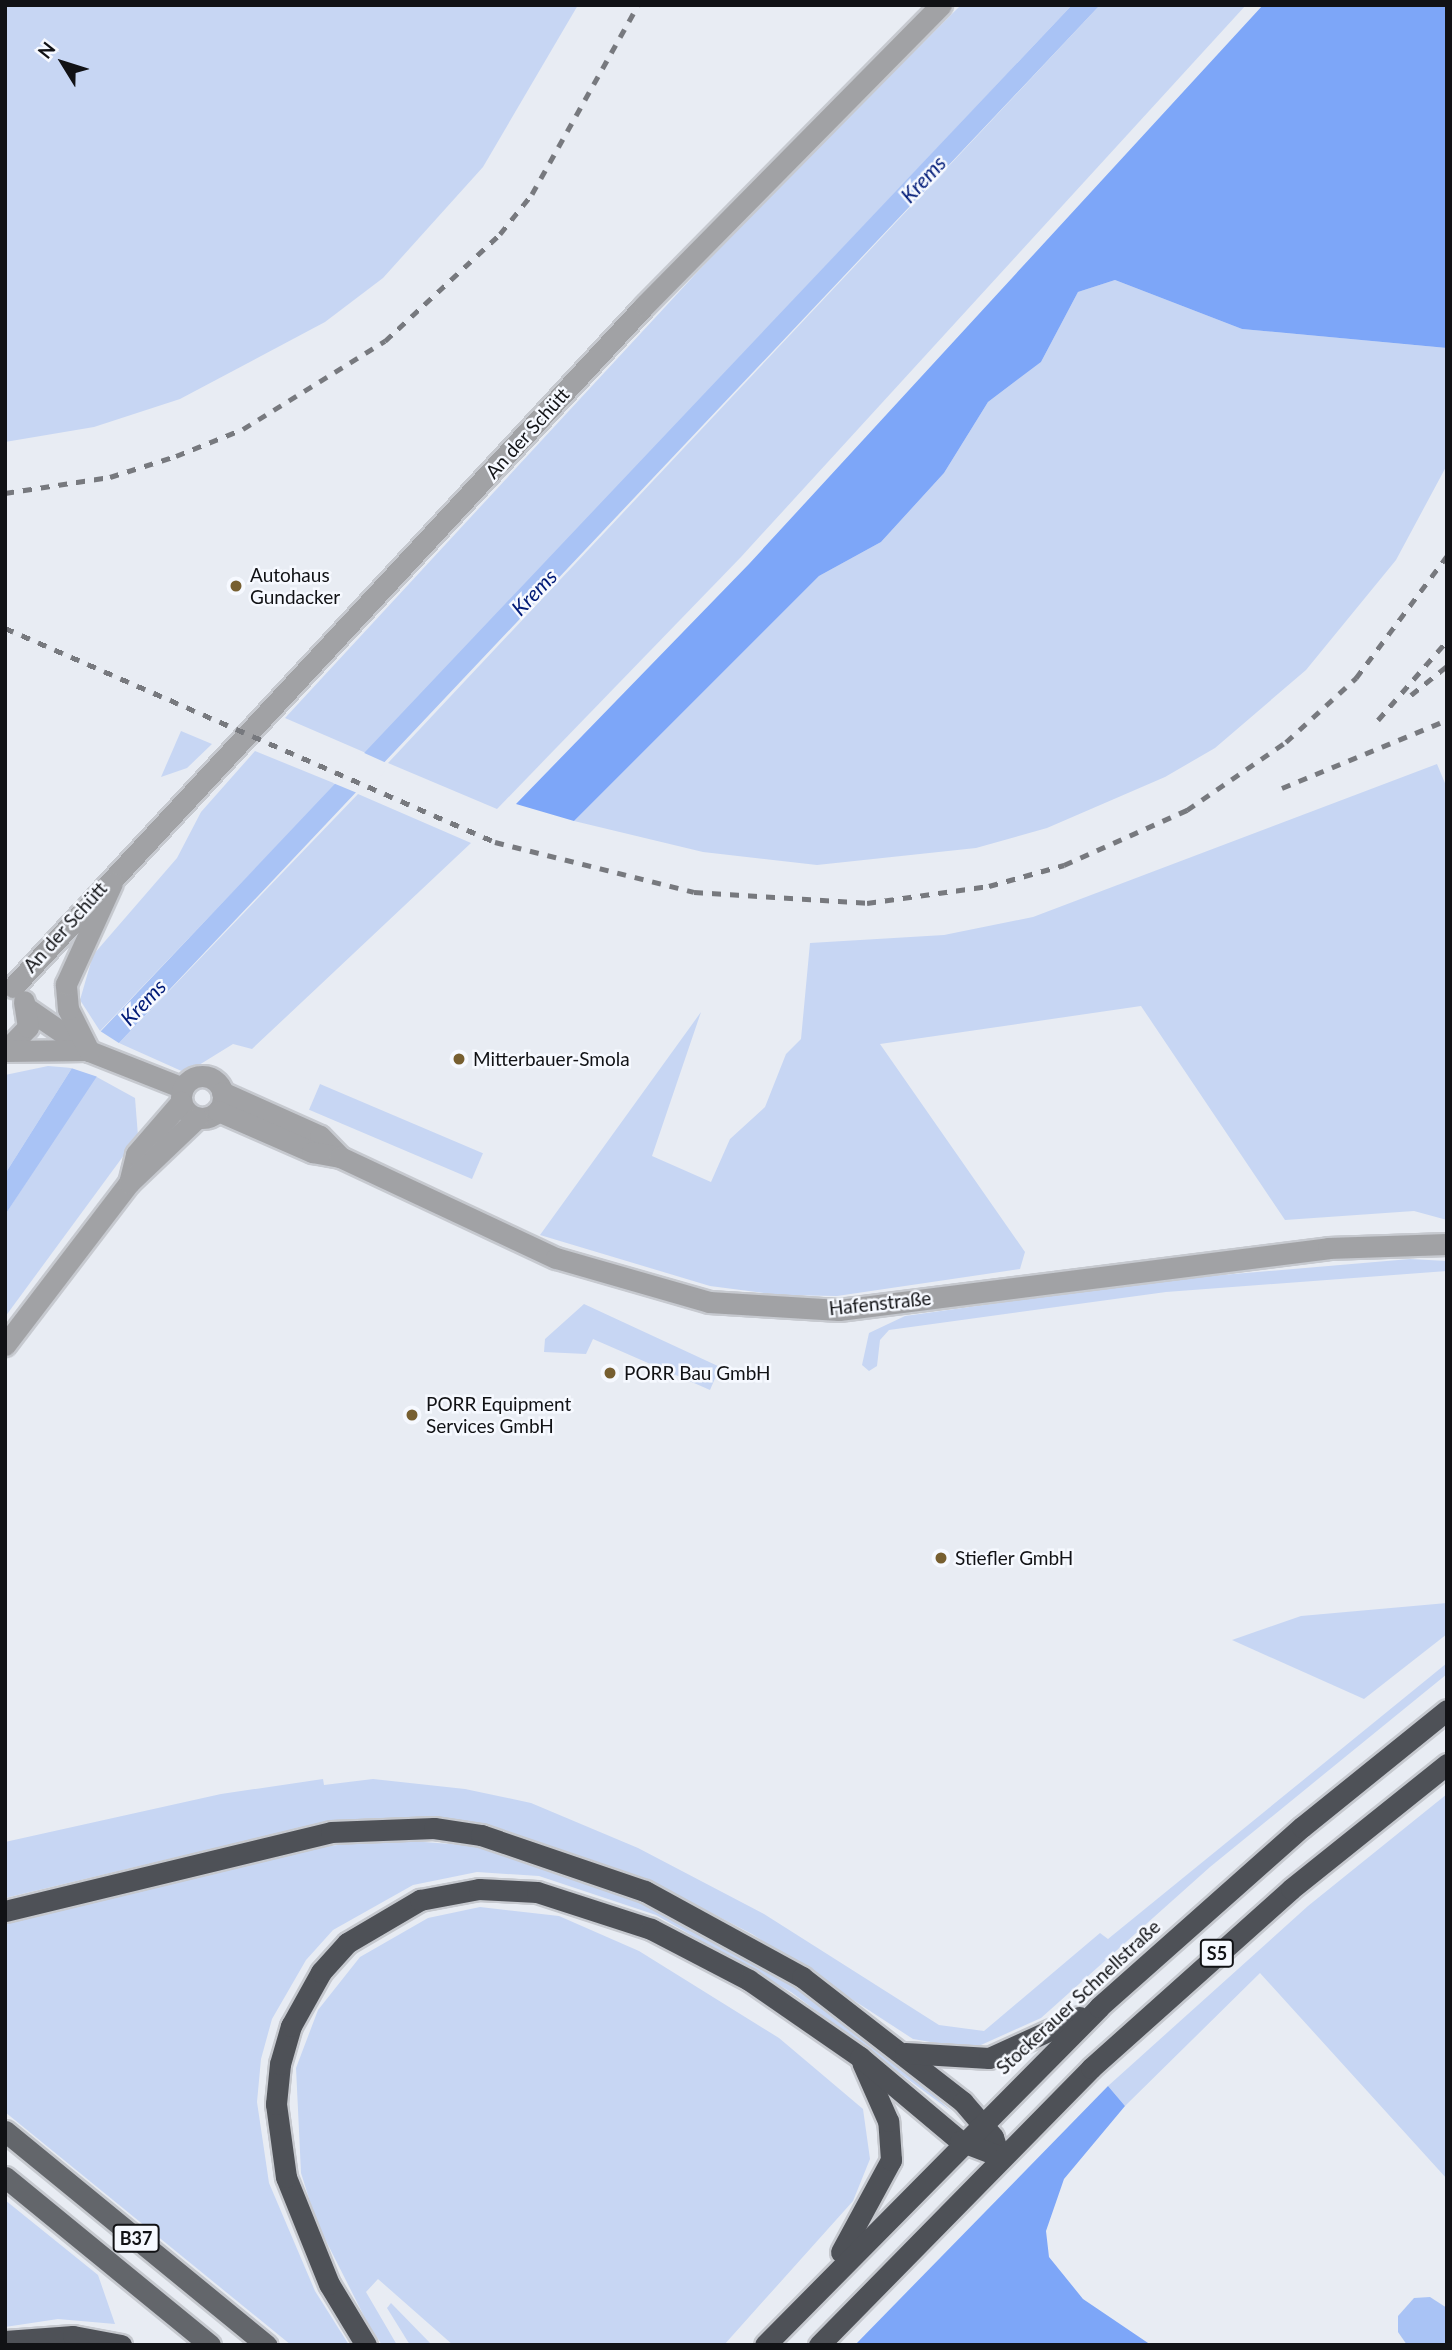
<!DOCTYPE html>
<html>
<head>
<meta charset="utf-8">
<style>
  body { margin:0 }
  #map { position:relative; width:1452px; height:2350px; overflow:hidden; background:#e8ecf3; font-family:Lato,sans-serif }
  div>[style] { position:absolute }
  .green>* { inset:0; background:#c7d6f3; transform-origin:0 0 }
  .forest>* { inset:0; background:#7da6f8 }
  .water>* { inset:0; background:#a9c3f5 }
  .pier>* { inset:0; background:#e8ecf3 }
  .roads { filter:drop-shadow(2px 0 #c6c9cf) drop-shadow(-2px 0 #c6c9cf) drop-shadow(0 2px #c6c9cf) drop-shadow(0 -2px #c6c9cf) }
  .minor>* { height:21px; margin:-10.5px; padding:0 10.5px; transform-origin:10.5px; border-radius:10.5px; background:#a1a2a5 }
  .minor>.ring { margin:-10.5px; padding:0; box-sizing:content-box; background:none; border:21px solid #a1a2a5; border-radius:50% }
  .major>* { height:21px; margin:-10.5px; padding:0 10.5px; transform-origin:10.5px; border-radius:10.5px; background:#63666b }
  .highway>* { height:21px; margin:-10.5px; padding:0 10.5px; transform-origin:10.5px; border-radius:10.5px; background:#4e5157 }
  .rail>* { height:5px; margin-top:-2.5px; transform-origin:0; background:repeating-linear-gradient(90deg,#77797e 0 9px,transparent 0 18px) }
  .dots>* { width:19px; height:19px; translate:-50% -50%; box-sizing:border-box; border:4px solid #f6f9ff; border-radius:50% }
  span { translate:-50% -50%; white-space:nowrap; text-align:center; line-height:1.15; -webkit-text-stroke:5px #f6f9ff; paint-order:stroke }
  .shield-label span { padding:2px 5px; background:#f6f9ff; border:2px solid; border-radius:5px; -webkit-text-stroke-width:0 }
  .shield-label { font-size:18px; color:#111215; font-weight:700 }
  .street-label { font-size:19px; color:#111215 }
  .poi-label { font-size:19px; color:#111215 }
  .left { translate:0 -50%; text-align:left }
  .water-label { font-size:21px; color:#001a77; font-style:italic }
  .frame { position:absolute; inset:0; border:7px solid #111215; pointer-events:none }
  .north { position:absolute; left:28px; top:28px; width:70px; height:70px; -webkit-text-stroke:5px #f6f9ff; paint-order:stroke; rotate:308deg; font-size:19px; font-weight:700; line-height:28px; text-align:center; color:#111215 }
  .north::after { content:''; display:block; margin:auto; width:24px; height:32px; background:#111215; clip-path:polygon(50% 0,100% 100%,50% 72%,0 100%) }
</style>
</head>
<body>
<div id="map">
  <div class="green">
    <div style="clip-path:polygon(5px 5px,578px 5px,483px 167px,383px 278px,325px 322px,180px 399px,94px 427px,5px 442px)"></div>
    <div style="clip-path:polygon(961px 5px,1072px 5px,366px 753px,285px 718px,764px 200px)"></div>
    <div style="clip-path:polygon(1100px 5px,1246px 5px,741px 557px,497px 809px,388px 763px)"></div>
    <div style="clip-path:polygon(1115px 280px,1242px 329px,1447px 348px,1447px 465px,1396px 560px,1306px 670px,1215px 748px,1165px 777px,1047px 828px,976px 848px,817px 865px,703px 852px,574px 821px,819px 576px,881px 542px,944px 473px,988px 402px,1041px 362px,1078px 292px)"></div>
    <div style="clip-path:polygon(181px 731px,212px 744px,187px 768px,161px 777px)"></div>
    <div style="clip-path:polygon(255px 751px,336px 784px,100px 1031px,80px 1000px,93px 955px,177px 858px,201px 812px)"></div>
    <div style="clip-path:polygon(1437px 764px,1447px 788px,1447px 1220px,1414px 1211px,1285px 1220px,1141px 1006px,880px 1044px,1025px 1252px,1020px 1269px,837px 1296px,780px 1295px,710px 1286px,540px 1235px,701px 1012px,652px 1156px,711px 1182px,730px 1139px,765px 1107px,786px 1054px,801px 1039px,810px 943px,944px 935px,1033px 917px)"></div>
    <div style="clip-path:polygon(358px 794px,471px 843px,252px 1049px,233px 1044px,186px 1073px,119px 1043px)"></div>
    <div style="clip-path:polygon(48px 1066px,72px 1068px,5px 1174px,5px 1075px)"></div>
    <div style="clip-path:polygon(95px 1076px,135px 1098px,138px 1136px,5px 1317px,5px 1215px)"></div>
    <div style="left:320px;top:1084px;width:177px;height:28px;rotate:23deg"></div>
    <div style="clip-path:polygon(1410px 1259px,1447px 1261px,1447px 1271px,1166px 1292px,889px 1330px,880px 1340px,877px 1366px,869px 1371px,862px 1365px,869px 1333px,905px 1316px,1163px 1280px)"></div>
    <div style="clip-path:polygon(584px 1304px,720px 1367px,710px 1390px,593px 1339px,586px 1354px,544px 1352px,545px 1339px)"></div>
    <div style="clip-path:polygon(1447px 1603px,1447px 1634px,1364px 1699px,1232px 1640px,1301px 1616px)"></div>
    <div style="clip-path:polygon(1447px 1663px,1447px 1674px,1210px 1867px,1041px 2018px,972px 2049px,913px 2039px,752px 1934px,648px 1880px,484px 1824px,435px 1818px,328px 1821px,5px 1898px,5px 1842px,221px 1794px,323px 1779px,324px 1785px,373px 1779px,465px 1789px,531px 1803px,638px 1848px,764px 1914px,939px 2025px,984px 2031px,1100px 1933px,1108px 1939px)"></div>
    <div style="clip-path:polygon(1447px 1794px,1447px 2179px,1260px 1973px,1125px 2106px,1108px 2086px,1308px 1906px)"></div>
    <div style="clip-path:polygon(383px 1839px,478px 1846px,640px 1900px,796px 1987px,899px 2063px,952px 2112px,791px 1992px,656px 1915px,539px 1876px,477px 1872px,413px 1885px,333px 1930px,306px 1960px,272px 2019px,261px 2059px,257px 2102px,269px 2183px,315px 2291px,349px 2345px,291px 2345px,5px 2112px,5px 1923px,285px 1852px)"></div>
    <div style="clip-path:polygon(480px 1907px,559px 1916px,639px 1951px,779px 2038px,863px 2109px,870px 2159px,853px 2201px,724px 2345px,453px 2345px,378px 2279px,366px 2292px,397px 2345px,382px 2345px,368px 2324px,316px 2221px,301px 2173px,296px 2068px,318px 2010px,360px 1957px,428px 1918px)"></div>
    <div style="clip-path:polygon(5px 2200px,98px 2275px,115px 2324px,58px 2319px,5px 2327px)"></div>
    <div style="clip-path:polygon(391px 2303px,432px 2345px,410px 2345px,387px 2308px)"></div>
  </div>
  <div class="forest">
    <div style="clip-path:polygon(1263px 5px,1447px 5px,1447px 348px,1242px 329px,1115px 280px,1078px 292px,1041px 362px,988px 402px,944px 473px,881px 542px,819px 576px,574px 821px,516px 804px,749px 564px)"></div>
    <div style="clip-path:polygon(1108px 2086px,1125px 2106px,1064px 2179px,1046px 2231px,1049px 2257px,1083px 2299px,1151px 2345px,855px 2345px)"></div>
  </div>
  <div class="water">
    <div style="clip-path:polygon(1072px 5px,1100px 5px,119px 1043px,5px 1215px,5px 1174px,84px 1049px)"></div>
    <div style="clip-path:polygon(1430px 2297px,1447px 2308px,1447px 2345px,1407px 2345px,1398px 2332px,1398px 2316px,1414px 2298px)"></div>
  </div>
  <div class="pier">
    <div style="clip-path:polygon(362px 752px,391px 765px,362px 795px,333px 783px)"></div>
    <div style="clip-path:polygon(97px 1029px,122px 1045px,98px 1077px,68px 1067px)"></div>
  </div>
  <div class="roads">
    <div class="minor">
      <div style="left:13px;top:987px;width:928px;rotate:-47.18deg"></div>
      <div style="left:644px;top:306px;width:423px;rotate:-45.4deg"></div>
      <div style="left:28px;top:1009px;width:74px;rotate:34.5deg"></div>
      <div style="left:89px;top:1051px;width:101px;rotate:21.5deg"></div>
      <div style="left:5px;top:1051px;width:33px;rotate:-46deg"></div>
      <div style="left:28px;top:1027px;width:26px;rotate:-99deg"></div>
      <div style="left:5px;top:1051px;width:82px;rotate:-0.7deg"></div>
      <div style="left:89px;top:1051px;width:47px;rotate:-116.6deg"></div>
      <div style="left:68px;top:1009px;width:25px;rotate:-95deg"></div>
      <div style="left:66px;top:984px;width:111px;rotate:-65.5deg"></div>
      <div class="ring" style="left:181px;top:1076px;width:21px;height:21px"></div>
      <div style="left:222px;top:1092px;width:107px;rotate:24.2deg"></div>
      <div style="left:320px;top:1136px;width:29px;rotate:46deg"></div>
      <div style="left:218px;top:1111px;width:103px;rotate:23.6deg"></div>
      <div style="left:312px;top:1152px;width:28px;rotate:10deg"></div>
      <div style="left:340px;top:1157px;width:238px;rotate:25.1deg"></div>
      <div style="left:556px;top:1258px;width:159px;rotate:16deg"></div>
      <div style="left:709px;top:1302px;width:130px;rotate:3.5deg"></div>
      <div style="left:839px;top:1310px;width:493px;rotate:-7.2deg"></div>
      <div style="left:1328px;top:1248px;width:119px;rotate:-1.9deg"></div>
      <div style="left:129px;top:1183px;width:30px;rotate:-76deg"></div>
      <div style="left:136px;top:1154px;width:69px;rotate:-49.1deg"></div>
      <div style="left:5px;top:1345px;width:204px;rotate:-52.6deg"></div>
      <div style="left:129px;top:1183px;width:94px;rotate:-43.7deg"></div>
    </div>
    <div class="major">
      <div style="left:5px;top:2131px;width:338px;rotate:39.3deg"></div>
      <div style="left:5px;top:2177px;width:265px;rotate:39.3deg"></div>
    </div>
    <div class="highway">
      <div style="left:5px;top:1911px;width:335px;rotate:-13.6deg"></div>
      <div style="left:331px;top:1832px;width:103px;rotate:-2.2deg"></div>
      <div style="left:434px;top:1828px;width:48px;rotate:8.5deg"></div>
      <div style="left:481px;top:1835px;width:173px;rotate:18.9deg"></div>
      <div style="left:645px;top:1891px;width:179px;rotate:28.7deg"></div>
      <div style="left:802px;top:1977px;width:204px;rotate:37.8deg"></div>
      <div style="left:963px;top:2102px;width:46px;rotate:49.4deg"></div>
      <div style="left:993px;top:2137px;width:20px;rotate:72deg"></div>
      <div style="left:905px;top:2053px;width:84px;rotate:3.4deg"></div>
      <div style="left:989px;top:2058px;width:99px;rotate:-24.5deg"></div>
      <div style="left:841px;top:2252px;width:105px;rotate:-61.5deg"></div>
      <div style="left:891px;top:2160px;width:39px;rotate:-94deg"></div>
      <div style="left:888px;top:2121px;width:64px;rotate:-113.8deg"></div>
      <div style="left:5px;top:2341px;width:68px;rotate:-4.2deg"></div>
      <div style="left:73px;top:2336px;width:49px;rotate:10.6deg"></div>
      <div style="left:366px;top:2345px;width:71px;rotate:-121.2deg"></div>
      <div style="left:329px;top:2284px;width:115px;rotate:-111.9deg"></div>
      <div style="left:286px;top:2177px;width:74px;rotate:-97.8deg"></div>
      <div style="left:276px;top:2104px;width:40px;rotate:-84.3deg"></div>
      <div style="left:280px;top:2064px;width:40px;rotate:-74deg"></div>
      <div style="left:291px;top:2026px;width:62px;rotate:-60.9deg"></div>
      <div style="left:321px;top:1972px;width:39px;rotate:-48deg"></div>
      <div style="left:347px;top:1943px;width:85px;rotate:-30.5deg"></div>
      <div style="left:420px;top:1900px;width:60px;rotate:-10.6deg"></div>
      <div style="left:479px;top:1889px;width:58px;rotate:3deg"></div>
      <div style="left:537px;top:1892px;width:120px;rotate:18deg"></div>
      <div style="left:651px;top:1929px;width:110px;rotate:27.5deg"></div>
      <div style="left:749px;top:1980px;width:135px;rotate:34.7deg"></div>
      <div style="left:860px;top:2057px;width:131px;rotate:40deg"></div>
      <div style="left:960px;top:2141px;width:42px;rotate:21deg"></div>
      <div style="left:765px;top:2345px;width:475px;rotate:-45.3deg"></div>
      <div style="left:1099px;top:2007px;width:271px;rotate:-41.6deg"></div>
      <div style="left:1302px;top:1827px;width:186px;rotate:-38.9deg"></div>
      <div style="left:819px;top:2345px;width:388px;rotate:-45.5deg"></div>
      <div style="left:1091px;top:2068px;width:268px;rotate:-41.8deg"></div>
      <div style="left:1291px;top:1889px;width:200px;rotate:-38.7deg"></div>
    </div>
  </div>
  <div class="rail">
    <div style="left:5px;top:493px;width:106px;rotate:-8.7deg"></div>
    <div style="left:110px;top:477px;width:69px;rotate:-17.7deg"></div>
    <div style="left:176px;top:456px;width:72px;rotate:-21.9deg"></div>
    <div style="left:243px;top:429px;width:167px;rotate:-31.8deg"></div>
    <div style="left:385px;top:341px;width:157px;rotate:-42.9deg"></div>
    <div style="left:500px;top:234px;width:51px;rotate:-51.3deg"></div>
    <div style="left:532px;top:194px;width:217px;rotate:-60.7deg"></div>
    <div style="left:5px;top:628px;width:535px;rotate:23.59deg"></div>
    <div style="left:495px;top:842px;width:205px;rotate:14.1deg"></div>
    <div style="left:694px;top:892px;width:173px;rotate:3.6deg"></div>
    <div style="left:867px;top:903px;width:123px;rotate:-7.9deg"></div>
    <div style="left:989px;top:886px;width:78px;rotate:-15.6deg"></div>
    <div style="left:1064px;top:865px;width:135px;rotate:-24.1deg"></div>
    <div style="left:1187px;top:810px;width:120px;rotate:-34.5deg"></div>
    <div style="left:1286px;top:742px;width:95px;rotate:-42.4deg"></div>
    <div style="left:1356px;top:678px;width:152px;rotate:-53.3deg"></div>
    <div style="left:1411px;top:695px;width:46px;rotate:-38.9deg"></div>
    <div style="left:1378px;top:720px;width:105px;rotate:-48.9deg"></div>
    <div style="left:1282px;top:788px;width:178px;rotate:-22.4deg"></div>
  </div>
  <div class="dots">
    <div style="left:236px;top:586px;background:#775f30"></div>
    <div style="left:459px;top:1059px;background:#775f30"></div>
    <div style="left:610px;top:1373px;background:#775f30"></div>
    <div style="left:412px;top:1415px;background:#775f30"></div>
    <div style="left:941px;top:1558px;background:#775f30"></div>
  </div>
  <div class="shield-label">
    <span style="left:1217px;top:1953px">S5</span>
    <span style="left:136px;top:2238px">B37</span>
  </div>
  <div class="street-label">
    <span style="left:527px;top:433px;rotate:-48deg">An der Schütt</span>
    <span style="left:65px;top:927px;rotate:-48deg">An der Schütt</span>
    <span style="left:880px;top:1303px;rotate:-6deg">Hafenstraße</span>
    <span style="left:1078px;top:1997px;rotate:-43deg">Stockerauer Schnellstraße</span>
  </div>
  <div class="poi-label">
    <span class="left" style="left:250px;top:586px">Autohaus<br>Gundacker</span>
    <span class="left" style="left:473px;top:1059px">Mitterbauer-Smola</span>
    <span class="left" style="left:624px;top:1373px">PORR Bau GmbH</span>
    <span class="left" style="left:426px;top:1415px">PORR Equipment<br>Services GmbH</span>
    <span class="left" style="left:955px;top:1558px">Stiefler GmbH</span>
  </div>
  <div class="water-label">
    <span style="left:923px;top:179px;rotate:-47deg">Krems</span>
    <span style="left:534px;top:592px;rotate:-46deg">Krems</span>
    <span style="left:143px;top:1002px;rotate:-46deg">Krems</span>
  </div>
  <div class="frame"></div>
  <div class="north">N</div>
</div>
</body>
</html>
